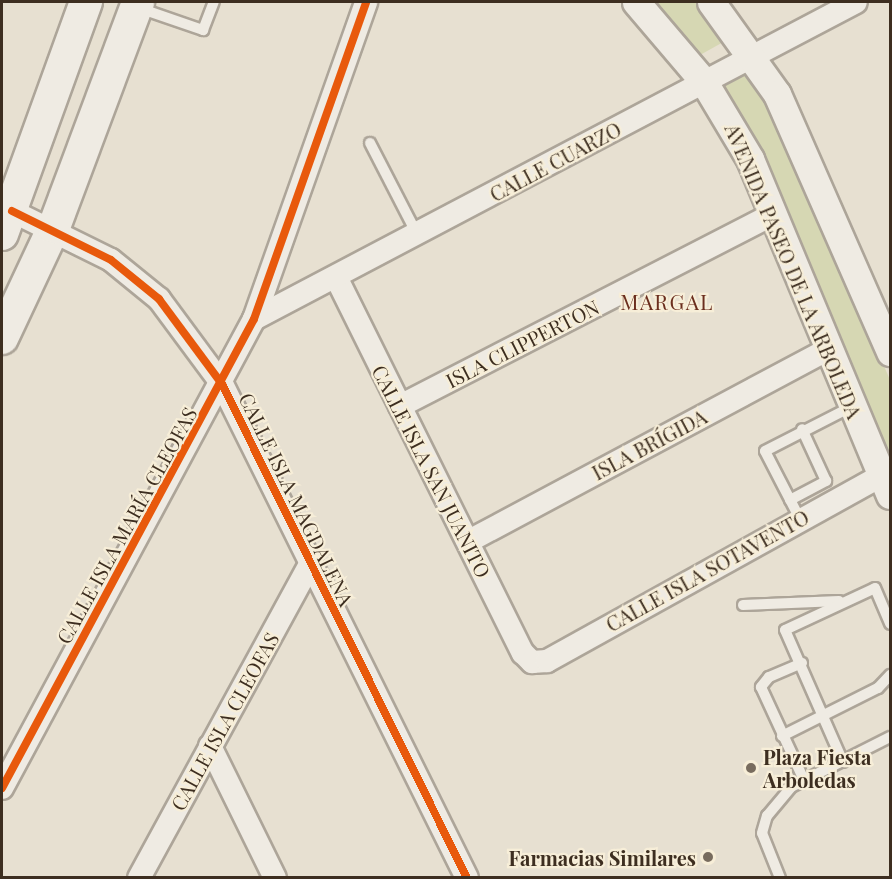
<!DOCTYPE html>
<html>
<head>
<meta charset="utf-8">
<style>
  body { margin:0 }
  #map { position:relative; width:892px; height:879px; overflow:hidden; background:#e7e0d1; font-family:"Playfair Display",serif }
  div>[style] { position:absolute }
  .green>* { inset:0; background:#d6d7b3 }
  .roads { filter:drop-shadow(2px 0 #ada599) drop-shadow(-2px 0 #ada599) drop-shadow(0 2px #ada599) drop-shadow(0 -2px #ada599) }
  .service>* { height:10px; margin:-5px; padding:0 5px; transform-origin:5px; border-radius:5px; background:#efebe3 }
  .minor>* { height:22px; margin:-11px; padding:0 11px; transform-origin:11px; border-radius:11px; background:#efebe3 }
  .tertiary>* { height:27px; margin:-13.5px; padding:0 13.5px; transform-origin:13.5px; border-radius:13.5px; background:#efebe3 }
  .secondary>* { height:32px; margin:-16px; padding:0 16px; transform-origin:16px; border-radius:16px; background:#efebe3 }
  .cycleway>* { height:8px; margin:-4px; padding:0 4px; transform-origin:4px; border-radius:4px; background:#e8590c }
  .dots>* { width:16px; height:16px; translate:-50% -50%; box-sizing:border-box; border:3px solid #f7eed8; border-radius:50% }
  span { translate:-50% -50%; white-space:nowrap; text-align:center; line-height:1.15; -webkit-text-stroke:4.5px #f7eed8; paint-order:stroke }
  .street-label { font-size:20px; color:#3d2e20 }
  .poi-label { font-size:20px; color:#3d2e20; font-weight:700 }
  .left { translate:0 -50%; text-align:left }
  .right { translate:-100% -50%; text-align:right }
  .neighbourhood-label { font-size:21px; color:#6b2e1e; letter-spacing:1.5px }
  .frame { position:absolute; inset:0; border:3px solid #3d2e20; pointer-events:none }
</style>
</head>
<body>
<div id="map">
  <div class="green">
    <div style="clip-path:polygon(657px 2px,698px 2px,727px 40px,700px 55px)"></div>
    <div style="clip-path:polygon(747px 68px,779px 121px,890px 380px,890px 464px,718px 82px)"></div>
  </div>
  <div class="roads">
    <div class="service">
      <div style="left:139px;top:8px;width:68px;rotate:19deg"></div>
      <div style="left:203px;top:30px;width:30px;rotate:-69deg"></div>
      <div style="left:370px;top:143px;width:102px;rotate:62.7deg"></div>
      <div style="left:790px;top:500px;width:41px;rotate:-27.8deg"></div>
      <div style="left:826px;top:481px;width:57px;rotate:-114.8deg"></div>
      <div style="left:799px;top:517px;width:74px;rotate:-117.3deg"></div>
      <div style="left:765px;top:451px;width:99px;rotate:-27.1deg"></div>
      <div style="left:743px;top:605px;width:96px;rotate:-2.4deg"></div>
      <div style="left:802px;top:663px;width:36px;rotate:157deg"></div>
      <div style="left:769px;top:677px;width:13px;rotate:129deg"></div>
      <div style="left:761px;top:687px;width:102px;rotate:65.2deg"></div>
      <div style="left:782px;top:736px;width:107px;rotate:-26.6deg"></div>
      <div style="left:878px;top:688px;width:18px;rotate:-47deg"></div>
      <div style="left:843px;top:762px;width:144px;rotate:-113.7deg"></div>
      <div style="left:785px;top:630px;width:99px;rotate:-25deg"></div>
      <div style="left:875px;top:588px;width:39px;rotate:67deg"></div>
      <div style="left:780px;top:878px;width:48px;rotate:-111.8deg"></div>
      <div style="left:762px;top:833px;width:18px;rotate:-74deg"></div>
      <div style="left:767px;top:816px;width:38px;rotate:-50deg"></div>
      <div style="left:791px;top:787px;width:111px;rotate:-26.8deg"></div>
    </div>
    <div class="minor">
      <div style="left:12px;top:211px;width:110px;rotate:26.3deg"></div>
      <div style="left:111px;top:260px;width:62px;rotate:39.1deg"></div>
      <div style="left:159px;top:299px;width:106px;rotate:53.5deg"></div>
      <div style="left:222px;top:384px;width:551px;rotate:63.62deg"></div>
      <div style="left:336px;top:277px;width:420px;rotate:63.6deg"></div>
      <div style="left:523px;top:653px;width:13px;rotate:45deg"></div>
      <div style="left:532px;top:662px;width:15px;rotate:-4deg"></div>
      <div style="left:547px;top:661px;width:382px;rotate:-29deg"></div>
      <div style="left:254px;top:319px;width:680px;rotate:-27.77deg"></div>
      <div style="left:400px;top:406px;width:420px;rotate:-27.2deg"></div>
      <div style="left:469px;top:541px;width:409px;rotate:-28.1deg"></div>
      <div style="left:210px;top:746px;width:147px;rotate:63.8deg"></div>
      <div style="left:2px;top:788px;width:532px;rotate:-61.75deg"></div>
      <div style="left:254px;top:319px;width:336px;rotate:-70.5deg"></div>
      <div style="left:139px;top:878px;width:357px;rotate:-61.4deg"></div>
    </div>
    <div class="tertiary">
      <div style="left:636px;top:2px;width:105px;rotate:49.6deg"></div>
      <div style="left:704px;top:82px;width:90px;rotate:59.1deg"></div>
      <div style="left:750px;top:159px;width:364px;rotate:67.4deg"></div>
      <div style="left:711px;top:2px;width:113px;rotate:54.3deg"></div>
      <div style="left:777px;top:94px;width:282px;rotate:66.3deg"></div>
    </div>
    <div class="secondary">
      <div style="left:2px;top:234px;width:247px;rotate:-70.1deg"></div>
      <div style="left:2px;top:338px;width:123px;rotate:-64.9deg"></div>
      <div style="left:54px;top:227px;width:240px;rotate:-69.5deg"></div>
    </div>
  </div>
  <div class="cycleway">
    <div style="left:12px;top:211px;width:110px;rotate:26.3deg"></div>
    <div style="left:111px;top:260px;width:62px;rotate:39.1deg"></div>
    <div style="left:159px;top:299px;width:106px;rotate:53.5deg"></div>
    <div style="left:222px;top:384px;width:551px;rotate:63.62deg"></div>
    <div style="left:2px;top:788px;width:532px;rotate:-61.75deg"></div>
    <div style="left:254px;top:319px;width:336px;rotate:-70.5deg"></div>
  </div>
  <div class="dots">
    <div style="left:751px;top:768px;background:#786c5e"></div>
    <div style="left:708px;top:857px;background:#786c5e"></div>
  </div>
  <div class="street-label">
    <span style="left:555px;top:161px;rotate:-28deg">CALLE CUARZO</span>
    <span style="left:794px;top:271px;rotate:67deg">AVENIDA PASEO DE LA ARBOLEDA</span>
    <span style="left:522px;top:343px;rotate:-27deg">ISLA CLIPPERTON</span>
    <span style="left:649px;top:444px;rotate:-28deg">ISLA BRÍGIDA</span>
    <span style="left:432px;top:471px;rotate:63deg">CALLE ISLA SAN JUANITO</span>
    <span style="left:297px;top:499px;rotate:64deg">CALLE ISLA MAGDALENA</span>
    <span style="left:126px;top:525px;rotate:-61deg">CALLE ISLA MARÍA CLEOFAS</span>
    <span style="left:707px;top:570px;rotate:-29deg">CALLE ISLA SOTAVENTO</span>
    <span style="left:224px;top:721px;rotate:-61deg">CALLE ISLA CLEOFAS</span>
  </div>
  <div class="poi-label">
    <span class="left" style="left:763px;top:768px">Plaza Fiesta<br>Arboledas</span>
    <span class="right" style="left:696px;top:857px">Farmacias Similares</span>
  </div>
  <div class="neighbourhood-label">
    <span style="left:667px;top:301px">MARGAL</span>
  </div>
  <div class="frame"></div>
</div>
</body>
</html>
